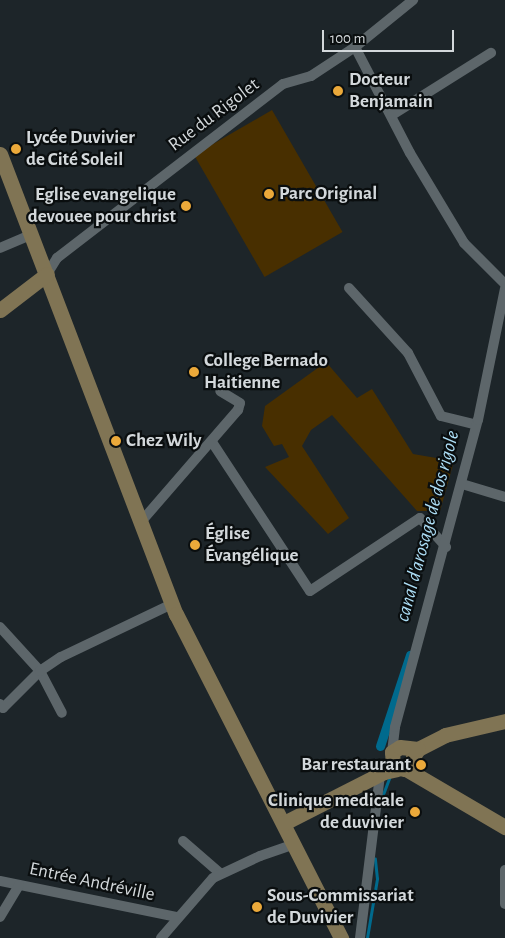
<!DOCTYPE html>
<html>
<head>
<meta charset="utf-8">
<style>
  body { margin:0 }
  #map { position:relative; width:505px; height:938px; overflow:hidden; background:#1d2529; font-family:"Alegreya Sans",sans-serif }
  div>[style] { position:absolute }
  .green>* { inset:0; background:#482f00; transform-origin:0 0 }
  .stream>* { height:2.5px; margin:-1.25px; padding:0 1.25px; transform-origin:1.25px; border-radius:1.25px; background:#006a8d }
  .canal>* { height:9px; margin:-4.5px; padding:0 4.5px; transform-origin:4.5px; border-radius:4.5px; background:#006a8d }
  .street>* { height:10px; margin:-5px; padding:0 5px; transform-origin:5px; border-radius:5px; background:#5d666a }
  .secondary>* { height:15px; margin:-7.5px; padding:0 7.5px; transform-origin:7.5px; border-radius:7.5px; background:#807454 }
  .dots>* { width:14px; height:14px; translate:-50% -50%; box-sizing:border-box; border:2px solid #0a0e0f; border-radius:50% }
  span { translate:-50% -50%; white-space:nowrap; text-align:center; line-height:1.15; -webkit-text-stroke:4.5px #0a0e0f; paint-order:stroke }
  .poi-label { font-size:19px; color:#d3d8db; font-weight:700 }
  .left { translate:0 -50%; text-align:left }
  .right { translate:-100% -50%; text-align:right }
  .street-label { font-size:19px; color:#d3d8db }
  .water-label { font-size:20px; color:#acddf5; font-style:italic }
  .scale { position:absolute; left:322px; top:30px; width:132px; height:22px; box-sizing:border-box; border:2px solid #d3d8db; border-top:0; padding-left:6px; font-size:15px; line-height:18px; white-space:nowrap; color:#d3d8db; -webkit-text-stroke:4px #0a0e0f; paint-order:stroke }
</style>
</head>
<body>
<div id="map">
  <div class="green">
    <div style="left:272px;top:110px;width:141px;height:90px;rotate:60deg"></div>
    <div style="clip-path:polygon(326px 362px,357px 398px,372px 389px,413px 454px,454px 461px,440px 511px,417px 511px,332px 415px,311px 430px,302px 446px,349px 518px,328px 534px,265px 467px,289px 457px,282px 444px,274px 446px,262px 426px,265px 406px)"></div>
  </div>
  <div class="stream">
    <div style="left:382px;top:797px;width:22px;rotate:-69deg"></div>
    <div style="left:367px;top:938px;width:60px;rotate:-80.4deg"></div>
    <div style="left:377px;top:879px;width:20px;rotate:-96deg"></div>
  </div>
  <div class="canal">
    <div style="left:380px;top:746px;width:96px;rotate:-71.8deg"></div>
  </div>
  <div class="street">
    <div style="left:355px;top:47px;width:119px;rotate:62.6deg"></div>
    <div style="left:410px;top:153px;width:105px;rotate:59deg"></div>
    <div style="left:464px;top:243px;width:58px;rotate:45deg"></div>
    <div style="left:392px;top:115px;width:117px;rotate:-32.1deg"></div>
    <div style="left:0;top:248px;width:34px;rotate:-23deg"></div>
    <div style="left:47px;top:274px;width:19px;rotate:-58deg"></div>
    <div style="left:57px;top:258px;width:285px;rotate:-37.6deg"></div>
    <div style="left:283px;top:84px;width:29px;rotate:-16deg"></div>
    <div style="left:311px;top:76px;width:53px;rotate:-33.4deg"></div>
    <div style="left:355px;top:47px;width:75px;rotate:-39deg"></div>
    <div style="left:349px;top:288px;width:88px;rotate:47.8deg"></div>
    <div style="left:408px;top:353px;width:71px;rotate:62.4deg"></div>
    <div style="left:441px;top:416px;width:36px;rotate:14deg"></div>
    <div style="left:212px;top:442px;width:178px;rotate:56.7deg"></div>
    <div style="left:310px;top:591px;width:132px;rotate:-33.6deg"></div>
    <div style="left:420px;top:518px;width:39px;rotate:48deg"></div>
    <div style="left:462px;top:484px;width:45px;rotate:16.8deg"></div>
    <div style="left:140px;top:523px;width:150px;rotate:-49.1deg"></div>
    <div style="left:238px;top:410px;width:7px;rotate:-74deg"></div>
    <div style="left:240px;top:403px;width:23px;rotate:-149deg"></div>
    <div style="left:0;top:627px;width:59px;rotate:47.7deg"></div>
    <div style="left:40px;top:671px;width:47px;rotate:62.4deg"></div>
    <div style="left:0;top:704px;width:5px;rotate:53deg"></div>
    <div style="left:3px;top:708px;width:52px;rotate:-45deg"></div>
    <div style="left:40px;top:671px;width:25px;rotate:-34deg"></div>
    <div style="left:61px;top:657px;width:123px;rotate:-25.5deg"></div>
    <div style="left:392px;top:752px;width:25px;rotate:-83deg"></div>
    <div style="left:395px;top:727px;width:318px;rotate:-74.9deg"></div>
    <div style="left:478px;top:420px;width:134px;rotate:-78.4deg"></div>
    <div style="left:183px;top:841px;width:50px;rotate:41deg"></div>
    <div style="left:505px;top:870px;width:34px;rotate:90deg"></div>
    <div style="left:0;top:881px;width:181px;rotate:11.5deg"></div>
    <div style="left:0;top:917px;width:37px;rotate:-59deg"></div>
    <div style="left:161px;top:938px;width:79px;rotate:-49.1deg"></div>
    <div style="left:213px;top:878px;width:52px;rotate:-25.1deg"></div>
    <div style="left:260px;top:856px;width:36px;rotate:-19deg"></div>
    <div style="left:360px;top:938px;width:164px;rotate:-83deg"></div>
  </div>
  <div class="secondary">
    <div style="left:0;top:154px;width:493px;rotate:69.1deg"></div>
    <div style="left:176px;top:614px;width:364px;rotate:63deg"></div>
    <div style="left:0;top:310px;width:59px;rotate:-37.5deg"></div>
    <div style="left:413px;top:757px;width:9px;rotate:-58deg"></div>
    <div style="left:418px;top:749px;width:30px;rotate:-27deg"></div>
    <div style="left:445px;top:735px;width:62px;rotate:-13.1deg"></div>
    <div style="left:404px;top:769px;width:11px;rotate:-165deg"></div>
    <div style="left:393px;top:766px;width:14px;rotate:-94deg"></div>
    <div style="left:392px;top:752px;width:9px;rotate:-32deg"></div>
    <div style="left:400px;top:747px;width:18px;rotate:6deg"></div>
    <div style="left:406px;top:769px;width:115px;rotate:30.4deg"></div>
    <div style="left:284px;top:823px;width:112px;rotate:-27deg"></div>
    <div style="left:384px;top:772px;width:13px;rotate:-13deg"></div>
  </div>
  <div class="dots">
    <div style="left:338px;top:91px;background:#eba93a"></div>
    <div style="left:16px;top:149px;background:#eba93a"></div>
    <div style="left:269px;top:194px;background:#eba93a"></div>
    <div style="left:186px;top:206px;background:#eba93a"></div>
    <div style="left:194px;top:372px;background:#eba93a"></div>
    <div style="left:116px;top:441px;background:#eba93a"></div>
    <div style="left:195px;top:545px;background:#eba93a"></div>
    <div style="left:421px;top:765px;background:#eba93a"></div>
    <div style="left:415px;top:812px;background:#eba93a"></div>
    <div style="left:257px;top:907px;background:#eba93a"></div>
  </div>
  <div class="poi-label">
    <span class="left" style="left:349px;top:91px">Docteur<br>Benjamain</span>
    <span class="left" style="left:26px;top:149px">Lycée Duvivier<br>de Cité Soleil</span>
    <span class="left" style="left:279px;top:194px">Parc Original</span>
    <span class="right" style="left:176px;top:206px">Eglise evangelique<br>devouee pour christ</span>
    <span class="left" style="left:204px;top:372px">College Bernado<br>Haitienne</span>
    <span class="left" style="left:126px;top:441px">Chez Wily</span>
    <span class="left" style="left:205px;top:545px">Église<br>Évangélique</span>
    <span class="right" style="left:411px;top:765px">Bar restaurant</span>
    <span class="right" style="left:404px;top:812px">Clinique medicale<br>de duvivier</span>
    <span class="left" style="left:267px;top:907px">Sous-Commissariat<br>de Duvivier</span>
  </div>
  <div class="street-label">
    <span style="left:214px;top:115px;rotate:-37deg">Rue du Rigolet</span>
    <span style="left:92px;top:882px;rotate:12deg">Entrée Andréville</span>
  </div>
  <div class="water-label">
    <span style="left:428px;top:526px;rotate:-75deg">canal d'arosage de dos rigole</span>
  </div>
  <div class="scale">100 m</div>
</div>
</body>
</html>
